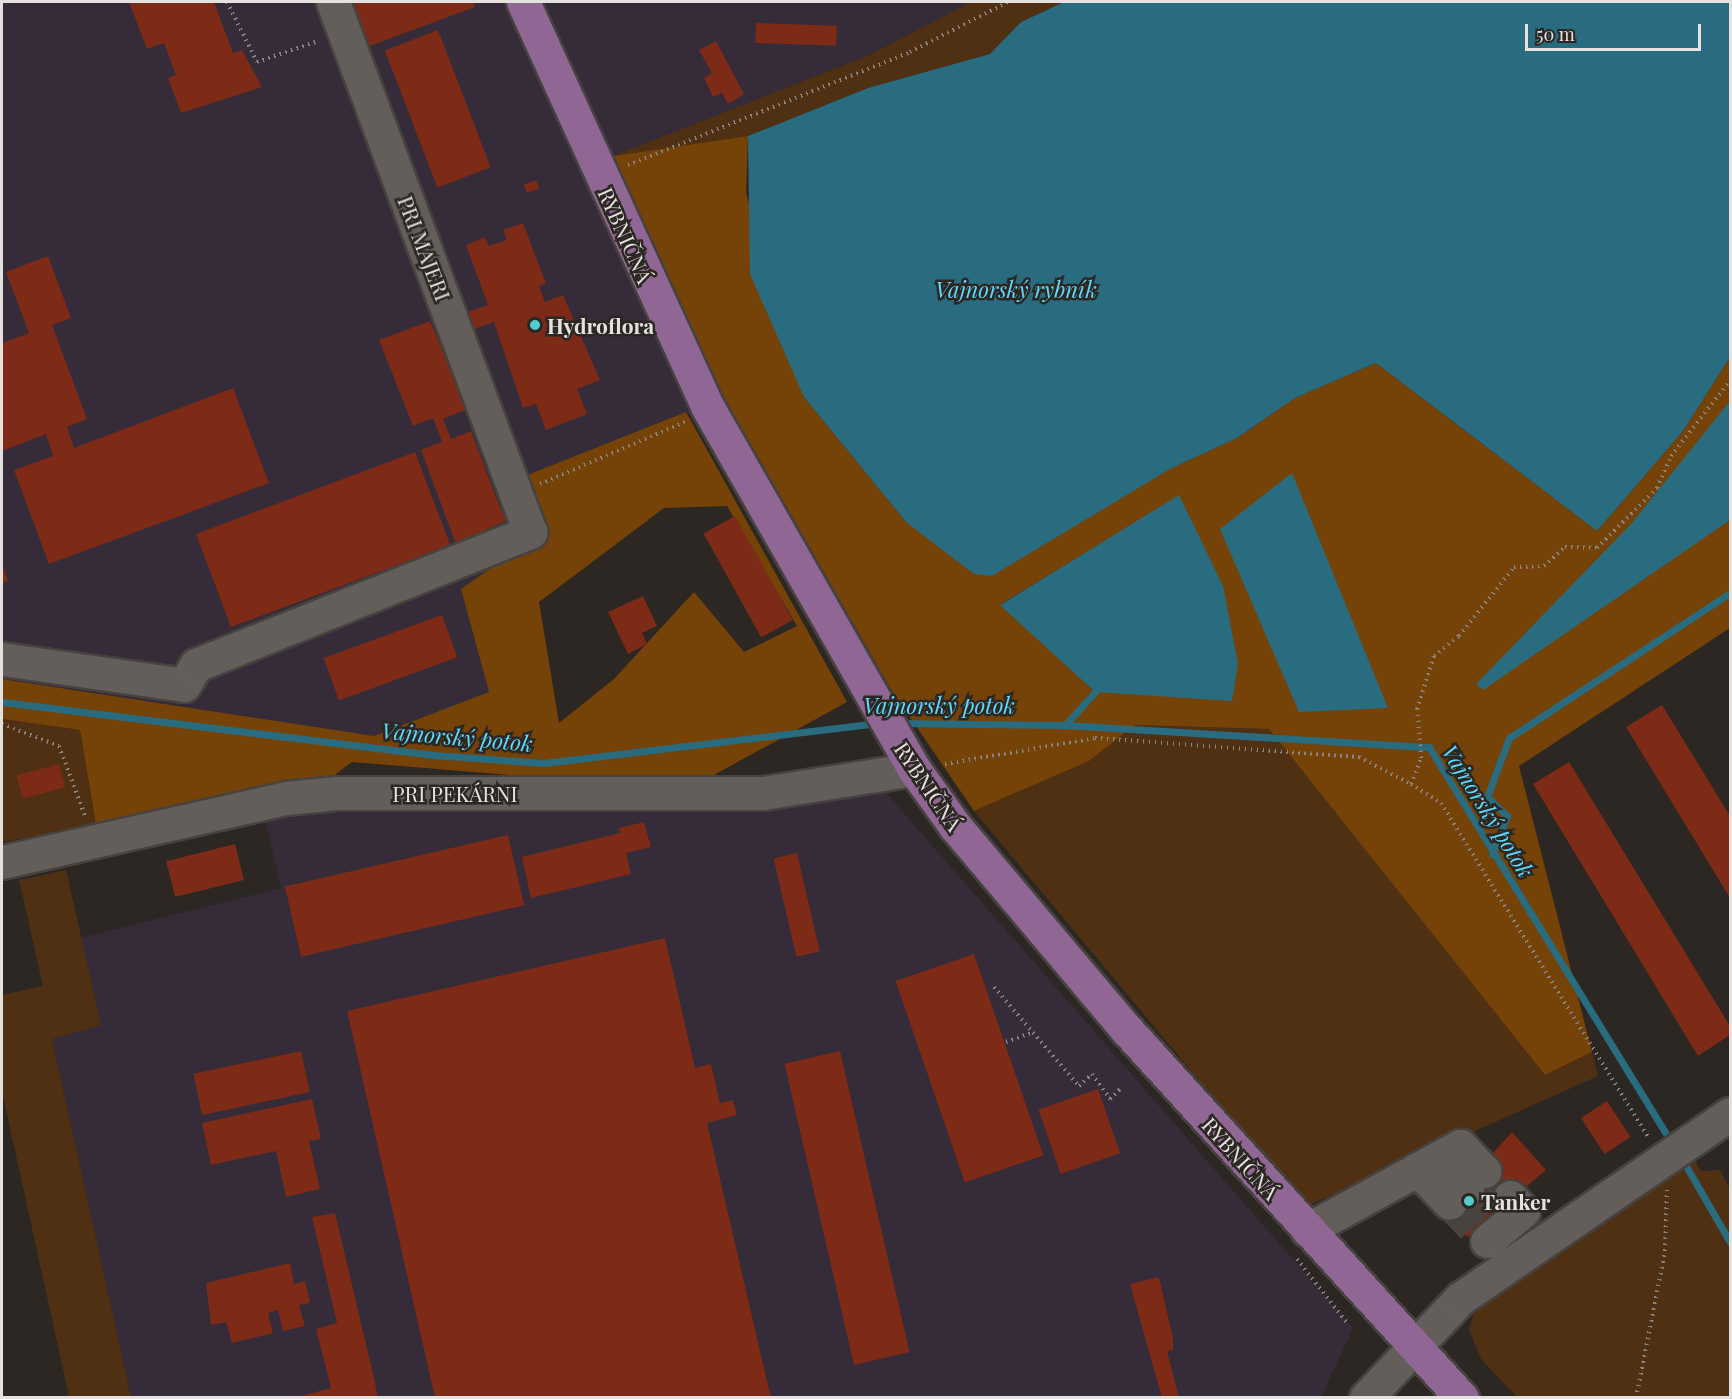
<!DOCTYPE html>
<html>
<head>
<meta charset="utf-8">
<style>
  body { margin:0 }
  #map { position:relative; width:1732px; height:1399px; overflow:hidden; background:#2c2723; font-family:"Playfair Display",serif }
  div>[style] { position:absolute }
  .industrial>* { inset:0; background:#362b39 }
  .green>* { inset:0; background:#503012 }
  .forest>* { inset:0; background:#754207 }
  .water>* { inset:0; background:#2a6c7f }
  .stream>* { height:7px; margin:-3.5px; padding:0 3.5px; transform-origin:3.5px; border-radius:3.5px; background:#2a6c7f }
  .building>* { inset:0; background:#7d2a16; transform-origin:0 0 }
  .minor-tunnel>* { height:33px; margin-top:-16.5px; transform-origin:0; background:repeating-linear-gradient(90deg,#48433f 0 33px,transparent 0 49px) }
  .path>* { height:4px; margin-top:-2px; transform-origin:0; background:repeating-linear-gradient(90deg,#898582 0 1.5px,transparent 0 6px) }
  .roads { filter:drop-shadow(2px 0 #46423f) drop-shadow(-2px 0 #46423f) drop-shadow(0 2px #46423f) drop-shadow(0 -2px #46423f) }
  .minor>* { height:33px; margin:-16.5px; padding:0 16.5px; transform-origin:16.5px; border-radius:16.5px; background:#645e5a }
  .major>* { height:33px; margin:-16.5px; padding:0 16.5px; transform-origin:16.5px; border-radius:16.5px; background:#906695 }
  .dots>* { width:16px; height:16px; translate:-50% -50%; box-sizing:border-box; border:3px solid #2c2723; border-radius:50% }
  span { translate:-50% -50%; white-space:nowrap; text-align:center; line-height:1.15; -webkit-text-stroke:5px #2c2723; paint-order:stroke }
  .street-label { font-size:21px; color:#e4e1df }
  .poi-label { font-size:21px; color:#e4e1df; font-weight:700 }
  .left { translate:0 -50%; text-align:left }
  .water-label { font-size:22px; color:#5cd9fd; font-style:italic }
  .frame { position:absolute; inset:0; border:3px solid #e4e1df; pointer-events:none }
  .scale { position:absolute; left:1525px; top:24px; width:176px; height:27px; box-sizing:border-box; border:3px solid #e4e1df; border-top:0; padding-left:8px; font-size:18px; line-height:21px; white-space:nowrap; color:#e4e1df; -webkit-text-stroke:4px #2c2723; paint-order:stroke }
</style>
</head>
<body>
<div id="map">
  <div class="industrial">
    <div style="clip-path:polygon(2px 2px,523px 2px,707px 406px,525px 476px,544px 531px,461px 589px,489px 692px,374px 736px,2px 679px)"></div>
    <div style="clip-path:polygon(545px 2px,971px 2px,867px 56px,613px 156px)"></div>
    <div style="clip-path:polygon(882px 788px,1353px 1328px,1321px 1397px,131px 1397px,52px 1038px,101px 1025px,80px 938px,281px 888px,263px 810px)"></div>
  </div>
  <div class="green">
    <div style="clip-path:polygon(971px 2px,1064px 2px,1021px 22px,990px 54px,868px 88px,748px 136px,613px 156px,867px 56px)"></div>
    <div style="clip-path:polygon(2px 719px,80px 730px,96px 825px,2px 842px)"></div>
    <div style="clip-path:polygon(1135px 725px,1269px 729px,1545px 1075px,1592px 1052px,1598px 1076px,1305px 1207px,974px 811px,1089px 761px)"></div>
    <div style="clip-path:polygon(66px 870px,101px 1025px,52px 1039px,131px 1397px,69px 1397px,2px 1091px,2px 995px,43px 986px,19px 880px)"></div>
    <div style="clip-path:polygon(1689px 1149px,1701px 1171px,1720px 1170px,1730px 1189px,1730px 1397px,1517px 1397px,1481px 1359px,1469px 1330px,1477px 1302px)"></div>
  </div>
  <div class="forest">
    <div style="clip-path:polygon(evenodd,748px 136px,746px 193px,804px 397px,906px 522px,1170px 469px,1237px 438px,1295px 398px,1376px 363px,1597px 531px,1683px 431px,1730px 357px,1730px 628px,1519px 766px,1592px 1052px,1545px 1075px,1269px 729px,1135px 725px,1089px 761px,974px 811px,892px 691px,722px 394px,626px 202px,613px 156px,748px 136px,1095px 547px,1147px 692px,1095px 692px,1001px 604px,1095px 547px)"></div>
    <div style="clip-path:polygon(evenodd,686px 412px,847px 702px,703px 781px,617px 784px,352px 762px,320px 786px,96px 825px,80px 730px,2px 719px,2px 679px,374px 736px,489px 692px,461px 589px,544px 531px,525px 476px,686px 412px,727px 506px,797px 626px,744px 652px,694px 592px,614px 679px,559px 723px,539px 602px,664px 508px,727px 506px)"></div>
  </div>
  <div class="water">
    <div style="clip-path:polygon(1064px 2px,1730px 2px,1730px 357px,1683px 431px,1597px 531px,1376px 363px,1295px 398px,1237px 438px,1170px 469px,992px 576px,974px 574px,906px 522px,804px 397px,750px 274px,748px 136px,868px 88px,990px 54px,1021px 22px)"></div>
    <div style="clip-path:polygon(1730px 401px,1730px 520px,1483px 690px,1476px 684px,1631px 524px)"></div>
    <div style="clip-path:polygon(1292px 473px,1388px 708px,1299px 712px,1220px 529px)"></div>
    <div style="clip-path:polygon(1179px 495px,1223px 586px,1238px 664px,1232px 701px,1095px 692px,1000px 605px)"></div>
  </div>
  <div class="stream">
    <div style="left:2px;top:702px;width:435px;rotate:7deg"></div>
    <div style="left:434px;top:755px;width:110px;rotate:4.2deg"></div>
    <div style="left:544px;top:763px;width:335px;rotate:-6.8deg"></div>
    <div style="left:900px;top:723px;width:165px;rotate:0.7deg"></div>
    <div style="left:1065px;top:725px;width:365px;rotate:3.5deg"></div>
    <div style="left:1429px;top:747px;width:452px;rotate:58.5deg"></div>
    <div style="left:1065px;top:725px;width:45px;rotate:-47.7deg"></div>
    <div style="left:1492px;top:854px;width:41px;rotate:-68.5deg"></div>
    <div style="left:1507px;top:816px;width:28px;rotate:-136deg"></div>
    <div style="left:1487px;top:797px;width:63px;rotate:-69.6deg"></div>
    <div style="left:1509px;top:738px;width:264px;rotate:-33.3deg"></div>
    <div style="left:1682px;top:1159px;width:96px;rotate:60deg"></div>
  </div>
  <div class="building">
    <div style="clip-path:polygon(129px 2px,214px 2px,233px 53px,242px 50px,262px 87px,181px 113px,168px 78px,176px 75px,164px 43px,147px 49px)"></div>
    <div style="clip-path:polygon(350px 2px,473px 2px,475px 7px,367px 47px)"></div>
    <div style="left:756px;top:23px;width:81px;height:20px;rotate:2deg"></div>
    <div style="left:438px;top:30px;width:147px;height:57px;rotate:69deg"></div>
    <div style="clip-path:polygon(716px 41px,744px 94px,728px 104px,722px 93px,713px 97px,704px 78px,712px 73px,699px 50px)"></div>
    <div style="left:536px;top:180px;width:9px;height:13px;rotate:69deg"></div>
    <div style="clip-path:polygon(523px 223px,546px 283px,539px 286px,545px 302px,563px 295px,600px 380px,577px 389px,587px 414px,546px 430px,536px 404px,523px 408px,494px 322px,474px 329px,468px 312px,488px 305px,466px 245px,485px 237px,489px 246px,507px 240px,503px 230px)"></div>
    <div style="clip-path:polygon(48px 256px,71px 318px,52px 325px,87px 419px,67px 427px,74px 448px,233px 388px,269px 483px,49px 564px,14px 470px,53px 456px,46px 434px,2px 451px,2px 343px,29px 333px,6px 272px)"></div>
    <div style="clip-path:polygon(430px 321px,468px 409px,443px 419px,451px 439px,471px 431px,502px 513px,509px 519px,456px 544px,421px 450px,442px 442px,433px 418px,413px 426px,379px 340px)"></div>
    <div style="clip-path:polygon(415px 452px,453px 552px,441px 556px,438px 550px,231px 627px,196px 534px)"></div>
    <div style="left:735px;top:516px;width:119px;height:36px;rotate:61deg"></div>
    <div style="clip-path:polygon(2px 565px,8px 581px,2px 583px)"></div>
    <div style="clip-path:polygon(643px 596px,657px 626px,642px 633px,647px 644px,628px 654px,608px 612px)"></div>
    <div style="left:442px;top:615px;width:45px;height:126px;rotate:70deg"></div>
    <div style="clip-path:polygon(1662px 705px,1730px 816px,1730px 898px,1626px 727px)"></div>
    <div style="clip-path:polygon(1569px 762px,1730px 1026px,1730px 1035px,1698px 1056px,1533px 784px)"></div>
    <div style="left:59px;top:764px;width:24px;height:44px;rotate:75deg"></div>
    <div style="clip-path:polygon(644px 822px,651px 847px,626px 853px,631px 874px,531px 898px,522px 857px,620px 833px,619px 828px)"></div>
    <div style="left:508px;top:835px;width:72px;height:229px;rotate:77deg"></div>
    <div style="left:235px;top:844px;width:37px;height:71px;rotate:76deg"></div>
    <div style="left:797px;top:853px;width:101px;height:24px;rotate:77deg"></div>
    <div style="clip-path:polygon(665px 938px,695px 1068px,711px 1064px,720px 1103px,733px 1100px,737px 1115px,707px 1123px,771px 1398px,435px 1398px,347px 1011px)"></div>
    <div style="left:974px;top:954px;width:213px;height:83px;rotate:71deg"></div>
    <div style="left:301px;top:1051px;width:42px;height:110px;rotate:78deg"></div>
    <div style="left:840px;top:1051px;width:309px;height:57px;rotate:77deg"></div>
    <div style="left:1098px;top:1089px;width:68px;height:63px;rotate:71deg"></div>
    <div style="clip-path:polygon(312px 1099px,321px 1139px,309px 1141px,320px 1189px,286px 1197px,276px 1151px,211px 1165px,202px 1123px)"></div>
    <div style="left:1607px;top:1101px;width:43px;height:31px;rotate:57deg"></div>
    <div style="clip-path:polygon(1512px 1132px,1546px 1170px,1467px 1237px,1442px 1210px)"></div>
    <div style="clip-path:polygon(335px 1213px,374px 1378px,378px 1398px,294px 1398px,331px 1388px,316px 1329px,337px 1323px,312px 1217px)"></div>
    <div style="clip-path:polygon(290px 1263px,294px 1284px,305px 1281px,310px 1303px,299px 1305px,305px 1326px,283px 1331px,278px 1310px,268px 1313px,273px 1333px,232px 1343px,226px 1322px,211px 1325px,206px 1283px)"></div>
    <div style="clip-path:polygon(1159px 1277px,1173px 1339px,1173px 1350px,1167px 1351px,1179px 1398px,1162px 1398px,1130px 1284px)"></div>
  </div>
  <div class="minor-tunnel">
    <div style="left:1467px;top:1187px;width:37px;rotate:45deg"></div>
    <div style="left:1450px;top:1203px;width:36px;rotate:46deg"></div>
  </div>
  <div class="path">
    <div style="left:227px;top:2px;width:67px;rotate:63.4deg"></div>
    <div style="left:257px;top:62px;width:65px;rotate:-19deg"></div>
    <div style="left:628px;top:165px;width:304px;rotate:-21.8deg"></div>
    <div style="left:910px;top:52px;width:110px;rotate:-27deg"></div>
    <div style="left:540px;top:484px;width:158px;rotate:-23.2deg"></div>
    <div style="left:2px;top:724px;width:61px;rotate:21.1deg"></div>
    <div style="left:59px;top:746px;width:75px;rotate:69.6deg"></div>
    <div style="left:945px;top:764px;width:152px;rotate:-9.8deg"></div>
    <div style="left:1095px;top:738px;width:265px;rotate:4.1deg"></div>
    <div style="left:1359px;top:757px;width:59px;rotate:27.4deg"></div>
    <div style="left:1411px;top:784px;width:36px;rotate:32deg"></div>
    <div style="left:1441px;top:803px;width:393px;rotate:58.2deg"></div>
    <div style="left:1411px;top:784px;width:28px;rotate:-69deg"></div>
    <div style="left:1421px;top:758px;width:49px;rotate:-94.7deg"></div>
    <div style="left:1417px;top:709px;width:56px;rotate:-72.2deg"></div>
    <div style="left:1434px;top:656px;width:32px;rotate:-39deg"></div>
    <div style="left:1459px;top:636px;width:88px;rotate:-51.4deg"></div>
    <div style="left:1514px;top:567px;width:30px;rotate:-2deg"></div>
    <div style="left:1544px;top:566px;width:28px;rotate:-42deg"></div>
    <div style="left:1565px;top:547px;width:32px;rotate:2deg"></div>
    <div style="left:1597px;top:548px;width:85px;rotate:-45deg"></div>
    <div style="left:1657px;top:488px;width:35px;rotate:-66deg"></div>
    <div style="left:1671px;top:456px;width:95px;rotate:-51.8deg"></div>
    <div style="left:994px;top:987px;width:130px;rotate:49.4deg"></div>
    <div style="left:1079px;top:1086px;width:18px;rotate:-43deg"></div>
    <div style="left:1092px;top:1074px;width:31px;rotate:54deg"></div>
    <div style="left:1110px;top:1099px;width:17px;rotate:-45deg"></div>
    <div style="left:1006px;top:1042px;width:29px;rotate:-20deg"></div>
    <div style="left:1297px;top:1259px;width:83px;rotate:51.9deg"></div>
    <div style="left:1636px;top:1398px;width:150px;rotate:-78.8deg"></div>
    <div style="left:1665px;top:1251px;width:61px;rotate:-88.1deg"></div>
  </div>
  <div class="roads">
    <div class="minor">
      <div style="left:2px;top:659px;width:184px;rotate:8.1deg"></div>
      <div style="left:184px;top:685px;width:23px;rotate:-59deg"></div>
      <div style="left:196px;top:665px;width:360px;rotate:-21.7deg"></div>
      <div style="left:530px;top:532px;width:565px;rotate:-110.39deg"></div>
      <div style="left:2px;top:862px;width:291px;rotate:-12.7deg"></div>
      <div style="left:286px;top:798px;width:50px;rotate:-5.7deg"></div>
      <div style="left:336px;top:793px;width:427px"></div>
      <div style="left:763px;top:793px;width:153px;rotate:-9deg"></div>
      <div style="left:1438px;top:1158px;width:41px;rotate:45deg"></div>
      <div style="left:1417px;top:1169px;width:47px;rotate:45.9deg"></div>
      <div style="left:1307px;top:1230px;width:175px;rotate:-28.8deg"></div>
      <div style="left:1460px;top:1146px;width:35px;rotate:46deg"></div>
      <div style="left:1487px;top:1241px;width:47px;rotate:-39.8deg"></div>
      <div style="left:1523px;top:1211px;width:19px;rotate:-133deg"></div>
      <div style="left:1366px;top:1398px;width:138px;rotate:-46.5deg"></div>
      <div style="left:1461px;top:1298px;width:326px;rotate:-34.4deg"></div>
    </div>
    <div class="major">
      <div style="left:523px;top:2px;width:444px;rotate:65.5deg"></div>
      <div style="left:707px;top:406px;width:418px;rotate:60.3deg"></div>
      <div style="left:914px;top:769px;width:70px;rotate:54.3deg"></div>
      <div style="left:955px;top:826px;width:267px;rotate:49.9deg"></div>
      <div style="left:1127px;top:1030px;width:498px;rotate:47.7deg"></div>
    </div>
  </div>
  <div class="dots">
    <div style="left:535px;top:325px;background:#52cdcd"></div>
    <div style="left:1469px;top:1201px;background:#52cdcd"></div>
  </div>
  <div class="street-label">
    <span style="left:626px;top:235px;rotate:66deg">RYBNIČNÁ</span>
    <span style="left:425px;top:248px;rotate:69deg">PRI MAJERI</span>
    <span style="left:929px;top:786px;rotate:56deg">RYBNIČNÁ</span>
    <span style="left:455px;top:793px">PRI PEKÁRNI</span>
    <span style="left:1241px;top:1158px;rotate:48deg">RYBNIČNÁ</span>
  </div>
  <div class="poi-label">
    <span class="left" style="left:547px;top:325px">Hydroflora</span>
    <span class="left" style="left:1481px;top:1201px">Tanker</span>
  </div>
  <div class="water-label">
    <span style="left:1016px;top:290px">Vajnorský rybník</span>
    <span style="left:939px;top:706px">Vajnorský potok</span>
    <span style="left:457px;top:737px;rotate:5deg">Vajnorský potok</span>
    <span style="left:1488px;top:811px;rotate:58deg">Vajnorský potok</span>
  </div>
  <div class="frame"></div>
  <div class="scale">50 m</div>
</div>
</body>
</html>
